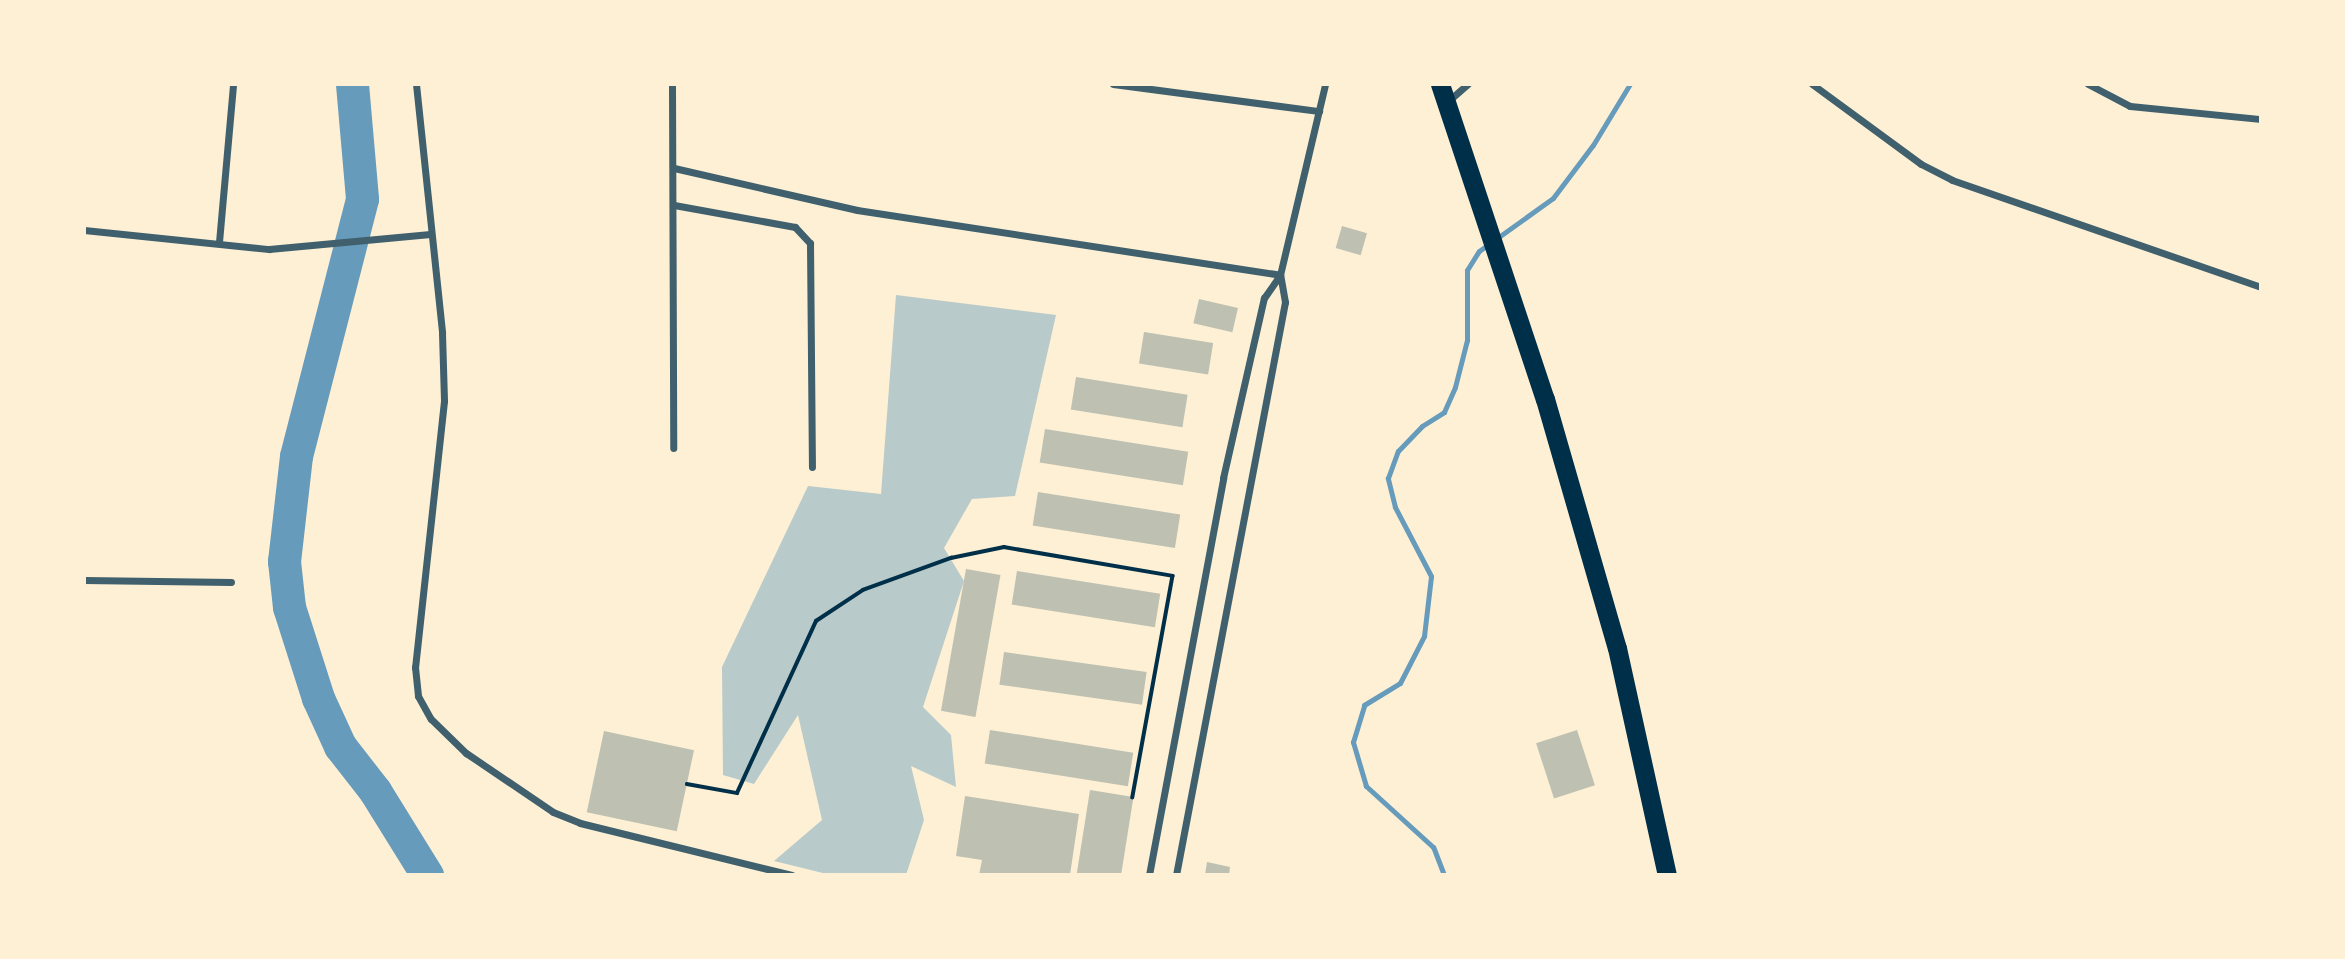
<!DOCTYPE html>
<html>
<head>
<meta charset="utf-8">
<style>
  body { margin:0 }
  #map { position:relative; width:2345px; height:959px; overflow:hidden; background:#fdf0d5; font-family:"Noto Sans",sans-serif }
  div>[style] { position:absolute }
  .green>* { inset:0; background:#b9caca }
  .stream>* { height:5px; margin:-2.5px; padding:0 2.5px; transform-origin:2.5px; border-radius:2.5px; background:#669bbc }
  .river>* { height:33px; margin:-16.5px; padding:0 16.5px; transform-origin:16.5px; border-radius:16.5px; background:#669bbc }
  .building>* { inset:0; background:#bec0b2; transform-origin:0 0 }
  .path>* { height:3.5px; margin:-1.75px; padding:0 1.75px; transform-origin:1.75px; border-radius:1.75px; background:#003049 }
  .minor>* { height:7px; margin:-3.5px; padding:0 3.5px; transform-origin:3.5px; border-radius:3.5px; background:#3f606c }
  .trunk>* { height:19px; margin:-9.5px; padding:0 9.5px; transform-origin:9.5px; border-radius:9.5px; background:#003049 }
  span { translate:-50% -50%; white-space:nowrap; text-align:center; line-height:1.15; -webkit-text-stroke:7px #fdf0d5; paint-order:stroke }
  .frame { position:absolute; inset:0; border:86px solid #fdf0d5; pointer-events:none }
</style>
</head>
<body>
<div id="map">
  <div class="green">
    <div style="clip-path:polygon(896px 295px,1056px 315px,1015px 496px,972px 499px,944px 548px,964px 581px,923px 707px,951px 735px,956px 787px,911px 766px,924px 820px,906px 875px,831px 875px,774px 861px,822px 820px,798px 715px,754px 784px,723px 775px,722px 667px,808px 486px,881px 494px)"></div>
  </div>
  <div class="stream">
    <div style="left:1444px;top:875px;width:30px;rotate:-111deg"></div>
    <div style="left:1433px;top:847px;width:91px;rotate:-137.7deg"></div>
    <div style="left:1366px;top:786px;width:46px;rotate:-106.5deg"></div>
    <div style="left:1353px;top:742px;width:39px;rotate:-73deg"></div>
    <div style="left:1364px;top:705px;width:42px;rotate:-31.4deg"></div>
    <div style="left:1400px;top:683px;width:53px;rotate:-62.9deg"></div>
    <div style="left:1424px;top:636px;width:60px;rotate:-83.3deg"></div>
    <div style="left:1431px;top:576px;width:78px;rotate:-117.6deg"></div>
    <div style="left:1395px;top:507px;width:30px;rotate:-104deg"></div>
    <div style="left:1388px;top:478px;width:29px;rotate:-70deg"></div>
    <div style="left:1398px;top:451px;width:35px;rotate:-46deg"></div>
    <div style="left:1422px;top:426px;width:26px;rotate:-32deg"></div>
    <div style="left:1444px;top:412px;width:27px;rotate:-66deg"></div>
    <div style="left:1455px;top:387px;width:49px;rotate:-75.7deg"></div>
    <div style="left:1467px;top:340px;width:70px;rotate:-90deg"></div>
    <div style="left:1467px;top:270px;width:22px;rotate:-58deg"></div>
    <div style="left:1479px;top:251px;width:91px;rotate:-35.6deg"></div>
    <div style="left:1553px;top:198px;width:66px;rotate:-53deg"></div>
    <div style="left:1593px;top:145px;width:71px;rotate:-58.8deg"></div>
  </div>
  <div class="river">
    <div style="left:352px;top:84px;width:115px;rotate:85deg"></div>
    <div style="left:362px;top:199px;width:265px;rotate:104.4deg"></div>
    <div style="left:296px;top:456px;width:106px;rotate:96.5deg"></div>
    <div style="left:284px;top:561px;width:46px;rotate:83.8deg"></div>
    <div style="left:289px;top:607px;width:96px;rotate:72.3deg"></div>
    <div style="left:318px;top:698px;width:53px;rotate:65.4deg"></div>
    <div style="left:340px;top:746px;width:57px;rotate:52.1deg"></div>
    <div style="left:375px;top:791px;width:99px;rotate:58.2deg"></div>
  </div>
  <div class="building">
    <div style="left:1342px;top:226px;width:26px;height:23px;rotate:16deg"></div>
    <div style="left:1199px;top:299px;width:40px;height:25px;rotate:13deg"></div>
    <div style="left:1144px;top:332px;width:70px;height:32px;rotate:9deg"></div>
    <div style="left:1076px;top:377px;width:113px;height:33px;rotate:9deg"></div>
    <div style="left:1045px;top:429px;width:145px;height:34px;rotate:9deg"></div>
    <div style="left:1038px;top:492px;width:144px;height:34px;rotate:9deg"></div>
    <div style="left:966px;top:569px;width:35px;height:144px;rotate:10deg"></div>
    <div style="left:1017px;top:571px;width:145px;height:34px;rotate:9deg"></div>
    <div style="left:1004px;top:652px;width:144px;height:33px;rotate:8deg"></div>
    <div style="left:990px;top:730px;width:145px;height:34px;rotate:9deg"></div>
    <div style="left:1577px;top:730px;width:58px;height:43px;rotate:72deg"></div>
    <div style="left:604px;top:731px;width:92px;height:83px;rotate:12deg"></div>
    <div style="left:1090px;top:790px;width:44px;height:86px;rotate:9deg"></div>
    <div style="clip-path:polygon(965px 796px,1079px 814px,1070px 875px,979px 875px,982px 860px,956px 856px)"></div>
    <div style="clip-path:polygon(1207px 862px,1230px 867px,1229px 875px,1205px 875px)"></div>
  </div>
  <div class="path">
    <div style="left:687px;top:784px;width:51px;rotate:10.2deg"></div>
    <div style="left:737px;top:793px;width:189px;rotate:-65.3deg"></div>
    <div style="left:816px;top:621px;width:56px;rotate:-33.4deg"></div>
    <div style="left:863px;top:590px;width:94px;rotate:-20deg"></div>
    <div style="left:951px;top:558px;width:54px;rotate:-11.7deg"></div>
    <div style="left:1004px;top:547px;width:171px;rotate:9.7deg"></div>
    <div style="left:1173px;top:576px;width:225px;rotate:100.3deg"></div>
  </div>
  <div class="minor">
    <div style="left:416px;top:84px;width:250px;rotate:84deg"></div>
    <div style="left:442px;top:333px;width:68px;rotate:88.3deg"></div>
    <div style="left:444px;top:401px;width:268px;rotate:96.2deg"></div>
    <div style="left:415px;top:667px;width:29px;rotate:84deg"></div>
    <div style="left:418px;top:696px;width:26px;rotate:61deg"></div>
    <div style="left:431px;top:719px;width:49px;rotate:44.2deg"></div>
    <div style="left:466px;top:753px;width:105px;rotate:34.1deg"></div>
    <div style="left:553px;top:812px;width:29px;rotate:22deg"></div>
    <div style="left:580px;top:823px;width:218px;rotate:13.8deg"></div>
    <div style="left:672px;top:84px;width:364px;rotate:89.8deg"></div>
    <div style="left:1113px;top:84px;width:208px;rotate:7.5deg"></div>
    <div style="left:1812px;top:84px;width:135px;rotate:36.3deg"></div>
    <div style="left:1921px;top:164px;width:35px;rotate:27deg"></div>
    <div style="left:1952px;top:180px;width:327px;rotate:19.1deg"></div>
    <div style="left:2088px;top:84px;width:47px;rotate:27.6deg"></div>
    <div style="left:2130px;top:106px;width:132px;rotate:5.7deg"></div>
    <div style="left:1447px;top:102px;width:28px;rotate:-41deg"></div>
    <div style="left:674px;top:168px;width:188px;rotate:12.9deg"></div>
    <div style="left:857px;top:210px;width:428px;rotate:8.7deg"></div>
    <div style="left:674px;top:205px;width:123px;rotate:10.3deg"></div>
    <div style="left:795px;top:227px;width:22px;rotate:47deg"></div>
    <div style="left:810px;top:243px;width:224px;rotate:89.5deg"></div>
    <div style="left:84px;top:230px;width:186px;rotate:5.9deg"></div>
    <div style="left:269px;top:249px;width:162px;rotate:-5.3deg"></div>
    <div style="left:219px;top:242px;width:159px;rotate:-84.9deg"></div>
    <div style="left:84px;top:580px;width:147px;rotate:0.8deg"></div>
    <div style="left:1149px;top:875px;width:404px;rotate:-79.4deg"></div>
    <div style="left:1223px;top:478px;width:185px;rotate:-77.2deg"></div>
    <div style="left:1264px;top:298px;width:28px;rotate:-55deg"></div>
    <div style="left:1176px;top:875px;width:583px;rotate:-79.23deg"></div>
    <div style="left:1285px;top:302px;width:27px;rotate:-100deg"></div>
    <div style="left:1280px;top:275px;width:196px;rotate:-76.7deg"></div>
  </div>
  <div class="trunk">
    <div style="left:1440px;top:84px;width:332px;rotate:71.6deg"></div>
    <div style="left:1545px;top:399px;width:259px;rotate:73.9deg"></div>
    <div style="left:1617px;top:648px;width:232px;rotate:77.6deg"></div>
  </div>
  <div class="frame"></div>
</div>
</body>
</html>
